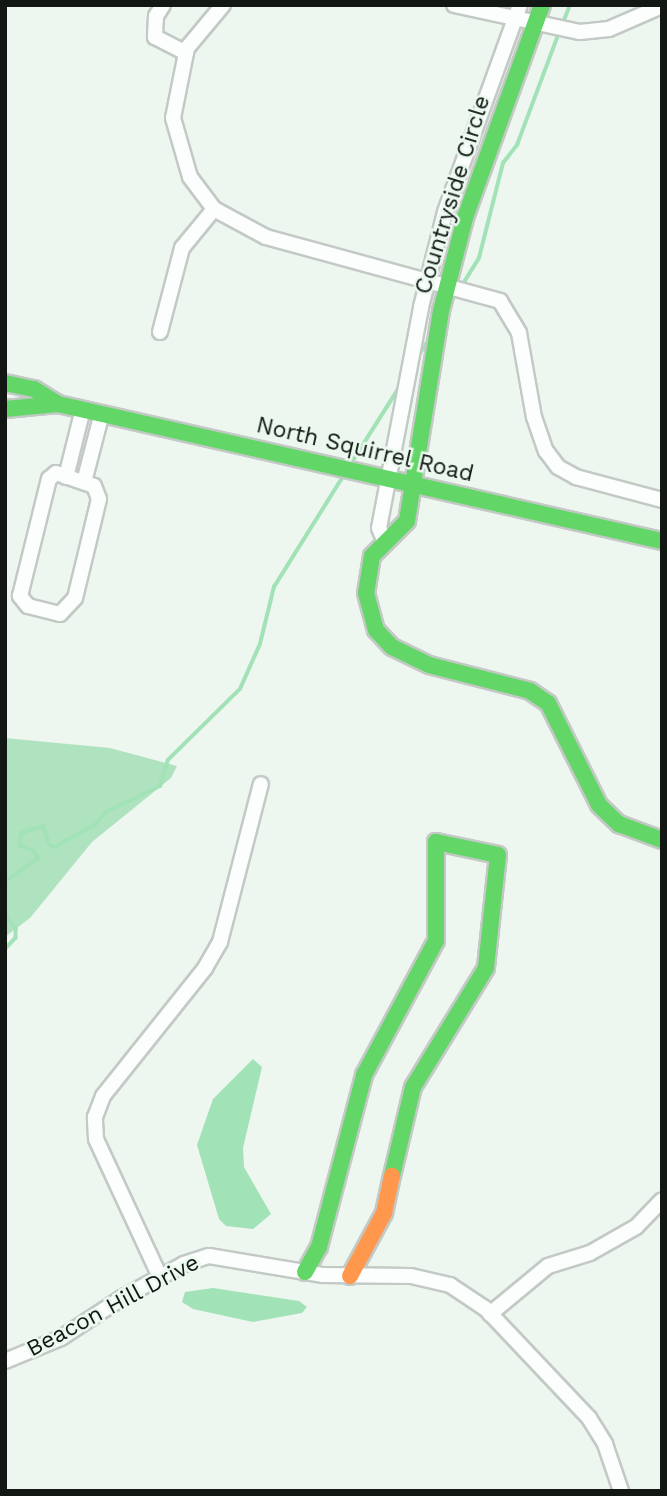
<!DOCTYPE html>
<html>
<head>
<meta charset="utf-8">
<style>
  body { margin:0 }
  #map { position:relative; width:667px; height:1496px; overflow:hidden; background:#eef6f0; font-family:"Work Sans",sans-serif }
  div>[style] { position:absolute }
  .forest>* { inset:0; background:#afe3c0 }
  .water>* { inset:0; background:#a2e2b7 }
  .stream>* { height:3.5px; margin:-1.75px; padding:0 1.75px; transform-origin:1.75px; border-radius:1.75px; background:#a2e2b7 }
  .roads { filter:drop-shadow(2px 0 #c3c9c5) drop-shadow(-2px 0 #c3c9c5) drop-shadow(0 2px #c3c9c5) drop-shadow(0 -2px #c3c9c5) }
  .street>* { height:14px; margin:-7px; padding:0 7px; transform-origin:7px; border-radius:7px; background:#fcfefd }
  .fast>* { height:16px; margin:-8px; padding:0 8px; transform-origin:8px; border-radius:8px; background:#63d668 }
  .slow>* { height:16px; margin:-8px; padding:0 8px; transform-origin:8px; border-radius:8px; background:#ff974d }
  span { translate:-50% -50%; white-space:nowrap; text-align:center; line-height:1.15; -webkit-text-stroke:5px #ebf9ef; paint-order:stroke }
  .street-label { font-size:23px; color:#121713 }
  .frame { position:absolute; inset:0; border:7px solid #121713; pointer-events:none }
</style>
</head>
<body>
<div id="map">
  <div class="forest">
    <div style="clip-path:polygon(5px 738px,110px 748px,177px 766px,171px 778px,92px 842px,30px 918px,5px 937px)"></div>
  </div>
  <div class="water">
    <div style="clip-path:polygon(253px 1059px,262px 1067px,243px 1148px,244px 1167px,271px 1214px,253px 1229px,226px 1226px,219px 1219px,197px 1145px,213px 1099px)"></div>
    <div style="clip-path:polygon(213px 1288px,299px 1301px,307px 1307px,302px 1313px,253px 1322px,193px 1309px,182px 1302px,185px 1292px)"></div>
  </div>
  <div class="stream">
    <div style="left:563px;top:23px;width:19px;rotate:-69deg"></div>
    <div style="left:461px;top:287px;width:34px;rotate:-58deg"></div>
    <div style="left:479px;top:258px;width:98px;rotate:-75.8deg"></div>
    <div style="left:503px;top:163px;width:23px;rotate:-52deg"></div>
    <div style="left:517px;top:145px;width:123px;rotate:-69.5deg"></div>
    <div style="left:417px;top:358px;width:20px;rotate:-57deg"></div>
    <div style="left:352px;top:462px;width:90px;rotate:-57.7deg"></div>
    <div style="left:5px;top:882px;width:41px;rotate:-36deg"></div>
    <div style="left:38px;top:858px;width:9px;rotate:-126deg"></div>
    <div style="left:33px;top:851px;width:14px;rotate:-159deg"></div>
    <div style="left:20px;top:846px;width:13px;rotate:-86deg"></div>
    <div style="left:21px;top:833px;width:24px;rotate:-17deg"></div>
    <div style="left:44px;top:826px;width:19px;rotate:74deg"></div>
    <div style="left:49px;top:844px;width:6px;rotate:31deg"></div>
    <div style="left:54px;top:847px;width:47px;rotate:-28.2deg"></div>
    <div style="left:95px;top:825px;width:17px;rotate:-50deg"></div>
    <div style="left:106px;top:812px;width:60px;rotate:-25.7deg"></div>
    <div style="left:160px;top:786px;width:27px;rotate:-73deg"></div>
    <div style="left:168px;top:760px;width:101px;rotate:-44.6deg"></div>
    <div style="left:240px;top:689px;width:49px;rotate:-66deg"></div>
    <div style="left:260px;top:644px;width:59px;rotate:-76.2deg"></div>
    <div style="left:274px;top:587px;width:132px;rotate:-58deg"></div>
    <div style="left:5px;top:914px;width:18px;rotate:52deg"></div>
    <div style="left:16px;top:928px;width:10px;rotate:90deg"></div>
    <div style="left:16px;top:938px;width:16px;rotate:133deg"></div>
  </div>
  <div class="roads">
    <div class="street">
      <div style="left:163px;top:5px;width:13px;rotate:122deg"></div>
      <div style="left:156px;top:16px;width:21px;rotate:93deg"></div>
      <div style="left:155px;top:37px;width:35px;rotate:27deg"></div>
      <div style="left:223px;top:5px;width:56px;rotate:129.9deg"></div>
      <div style="left:187px;top:48px;width:71px;rotate:101.3deg"></div>
      <div style="left:173px;top:118px;width:61px;rotate:73.9deg"></div>
      <div style="left:190px;top:177px;width:40px;rotate:53deg"></div>
      <div style="left:214px;top:209px;width:59px;rotate:28.3deg"></div>
      <div style="left:266px;top:237px;width:243px;rotate:15.3deg"></div>
      <div style="left:500px;top:301px;width:37px;rotate:59deg"></div>
      <div style="left:519px;top:333px;width:85px;rotate:79.9deg"></div>
      <div style="left:534px;top:417px;width:36px;rotate:71deg"></div>
      <div style="left:546px;top:451px;width:20px;rotate:53deg"></div>
      <div style="left:558px;top:467px;width:21px;rotate:29deg"></div>
      <div style="left:576px;top:477px;width:89px;rotate:15deg"></div>
      <div style="left:454px;top:5px;width:129px;rotate:12.1deg"></div>
      <div style="left:580px;top:32px;width:29px;rotate:-6deg"></div>
      <div style="left:609px;top:29px;width:58px;rotate:-23.5deg"></div>
      <div style="left:160px;top:332px;width:87px;rotate:-75.3deg"></div>
      <div style="left:182px;top:248px;width:50px;rotate:-50.6deg"></div>
      <div style="left:56px;top:473px;width:40px;rotate:18.9deg"></div>
      <div style="left:94px;top:486px;width:14px;rotate:69deg"></div>
      <div style="left:99px;top:499px;width:102px;rotate:103.6deg"></div>
      <div style="left:75px;top:598px;width:22px;rotate:133deg"></div>
      <div style="left:60px;top:614px;width:33px;rotate:-166deg"></div>
      <div style="left:28px;top:606px;width:13px;rotate:-129deg"></div>
      <div style="left:20px;top:596px;width:121px;rotate:-76.1deg"></div>
      <div style="left:49px;top:479px;width:9px;rotate:-41deg"></div>
      <div style="left:66px;top:477px;width:70px;rotate:-76deg"></div>
      <div style="left:84px;top:482px;width:71px;rotate:-75.4deg"></div>
      <div style="left:385px;top:542px;width:15px;rotate:-113deg"></div>
      <div style="left:379px;top:528px;width:225px;rotate:-79.2deg"></div>
      <div style="left:421px;top:307px;width:98px;rotate:-75.8deg"></div>
      <div style="left:445px;top:212px;width:220px;rotate:-70.1deg"></div>
      <div style="left:160px;top:1277px;width:152px;rotate:-114.9deg"></div>
      <div style="left:96px;top:1139px;width:22px;rotate:-93deg"></div>
      <div style="left:95px;top:1117px;width:22px;rotate:-69deg"></div>
      <div style="left:103px;top:1096px;width:164px;rotate:-51.4deg"></div>
      <div style="left:205px;top:968px;width:30px;rotate:-60deg"></div>
      <div style="left:220px;top:942px;width:163px;rotate:-75.5deg"></div>
      <div style="left:490px;top:1314px;width:75px;rotate:-39.6deg"></div>
      <div style="left:548px;top:1266px;width:44px;rotate:-17.2deg"></div>
      <div style="left:590px;top:1253px;width:53px;rotate:-29.5deg"></div>
      <div style="left:636px;top:1227px;width:37px;rotate:-46deg"></div>
      <div style="left:5px;top:1361px;width:61px;rotate:-22.3deg"></div>
      <div style="left:61px;top:1338px;width:73px;rotate:-33.3deg"></div>
      <div style="left:122px;top:1298px;width:71px;rotate:-28.7deg"></div>
      <div style="left:184px;top:1264px;width:26px;rotate:-18deg"></div>
      <div style="left:209px;top:1256px;width:116px;rotate:9.5deg"></div>
      <div style="left:323px;top:1275px;width:88px;rotate:0.7deg"></div>
      <div style="left:411px;top:1276px;width:40px;rotate:13deg"></div>
      <div style="left:450px;top:1285px;width:43px;rotate:33.7deg"></div>
      <div style="left:486px;top:1309px;width:150px;rotate:46.6deg"></div>
      <div style="left:589px;top:1418px;width:31px;rotate:58deg"></div>
      <div style="left:605px;top:1444px;width:50px;rotate:71.2deg"></div>
    </div>
    <div class="fast">
      <div style="left:542px;top:5px;width:226px;rotate:109.9deg"></div>
      <div style="left:465px;top:218px;width:96px;rotate:104.5deg"></div>
      <div style="left:441px;top:311px;width:213px;rotate:99.2deg"></div>
      <div style="left:407px;top:521px;width:49px;rotate:135deg"></div>
      <div style="left:372px;top:556px;width:37px;rotate:99deg"></div>
      <div style="left:366px;top:593px;width:38px;rotate:75deg"></div>
      <div style="left:376px;top:630px;width:23px;rotate:47deg"></div>
      <div style="left:392px;top:647px;width:41px;rotate:25.9deg"></div>
      <div style="left:429px;top:665px;width:104px;rotate:14.4deg"></div>
      <div style="left:530px;top:691px;width:22px;rotate:34deg"></div>
      <div style="left:548px;top:703px;width:114px;rotate:63.4deg"></div>
      <div style="left:599px;top:805px;width:28px;rotate:44deg"></div>
      <div style="left:619px;top:824px;width:46px;rotate:20.4deg"></div>
      <div style="left:5px;top:383px;width:30px;rotate:12deg"></div>
      <div style="left:34px;top:389px;width:28px;rotate:32deg"></div>
      <div style="left:58px;top:404px;width:619px;rotate:12.78deg"></div>
      <div style="left:5px;top:409px;width:53px;rotate:-5.4deg"></div>
      <div style="left:305px;top:1272px;width:29px;rotate:-61deg"></div>
      <div style="left:319px;top:1247px;width:178px;rotate:-75.3deg"></div>
      <div style="left:364px;top:1075px;width:152px;rotate:-61.8deg"></div>
      <div style="left:436px;top:941px;width:99px;rotate:-90deg"></div>
      <div style="left:436px;top:842px;width:63px;rotate:11.8deg"></div>
      <div style="left:498px;top:855px;width:114px;rotate:96.1deg"></div>
      <div style="left:486px;top:968px;width:140px;rotate:121.5deg"></div>
      <div style="left:413px;top:1087px;width:91px;rotate:103.3deg"></div>
    </div>
    <div class="slow">
      <div style="left:350px;top:1276px;width:72px;rotate:-61.6deg"></div>
      <div style="left:384px;top:1213px;width:38px;rotate:-78deg"></div>
    </div>
  </div>
  <div class="street-label">
    <span style="left:453px;top:195px;rotate:-73deg">Countryside Circle</span>
    <span style="left:365px;top:450px;rotate:13deg">North Squirrel Road</span>
    <span style="left:113px;top:1306px;rotate:-28deg">Beacon Hill Drive</span>
  </div>
  <div class="frame"></div>
</div>
</body>
</html>
